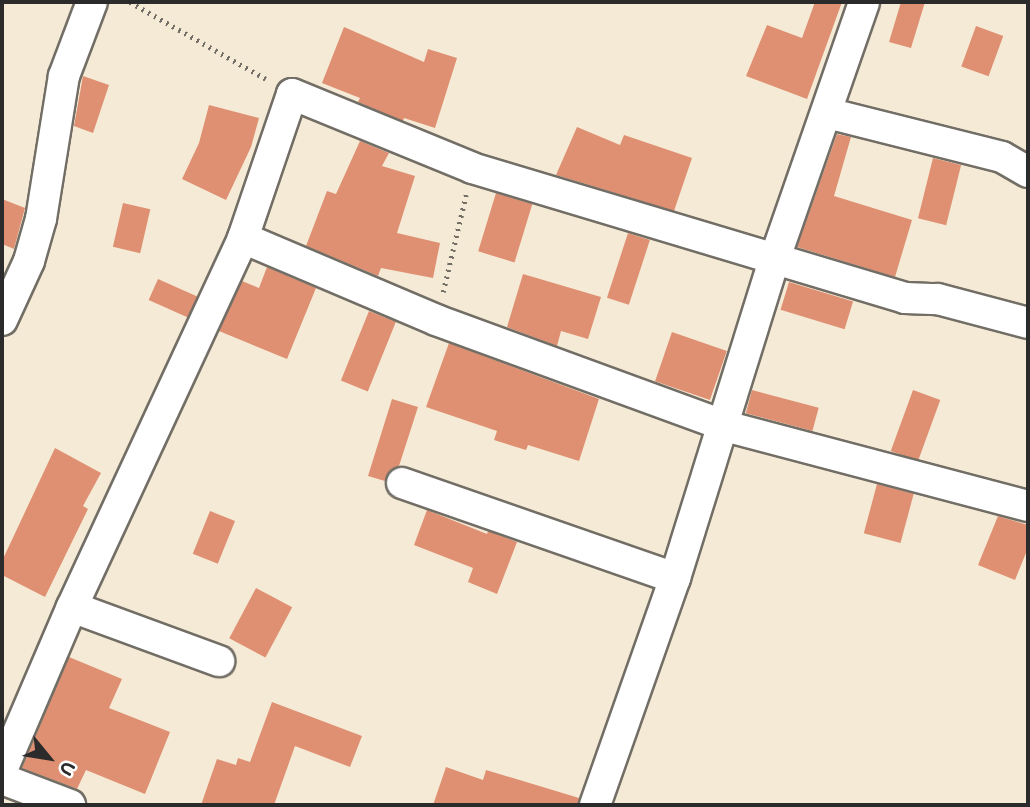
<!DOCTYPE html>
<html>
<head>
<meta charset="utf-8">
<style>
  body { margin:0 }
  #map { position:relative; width:1030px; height:807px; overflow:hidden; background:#f5ead5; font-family:Itim,sans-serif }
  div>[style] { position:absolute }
  .building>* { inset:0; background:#df9072; transform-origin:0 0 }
  .path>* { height:4.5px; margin-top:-2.25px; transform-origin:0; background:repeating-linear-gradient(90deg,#726e66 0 2px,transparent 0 7px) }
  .roads { filter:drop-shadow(2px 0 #726e66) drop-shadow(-2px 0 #726e66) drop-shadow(0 2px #726e66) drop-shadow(0 -2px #726e66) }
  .street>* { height:30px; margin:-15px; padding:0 15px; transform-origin:15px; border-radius:15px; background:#fff }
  span { translate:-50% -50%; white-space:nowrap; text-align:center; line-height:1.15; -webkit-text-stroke:7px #fff; paint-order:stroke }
  .frame { position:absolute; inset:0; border:4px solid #2b2b2b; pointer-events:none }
  .north { position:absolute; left:14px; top:723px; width:70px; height:70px; -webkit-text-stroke:5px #fff; paint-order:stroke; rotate:120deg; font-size:19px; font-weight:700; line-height:28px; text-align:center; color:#2b2b2b }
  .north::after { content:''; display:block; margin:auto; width:24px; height:32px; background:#2b2b2b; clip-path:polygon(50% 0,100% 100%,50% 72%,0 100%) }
</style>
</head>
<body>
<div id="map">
  <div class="building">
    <div style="clip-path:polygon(815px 2px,842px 2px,807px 99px,746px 76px,767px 25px,802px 38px)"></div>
    <div style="clip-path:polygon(901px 2px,925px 2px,911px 48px,889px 42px)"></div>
    <div style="left:976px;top:26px;width:29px;height:43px;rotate:20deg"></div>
    <div style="clip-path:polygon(344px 27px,424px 62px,428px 49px,457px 58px,435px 128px,404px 118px,403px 121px,358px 102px,360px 98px,322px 83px)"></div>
    <div style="clip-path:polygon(83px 76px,109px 85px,93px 133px,74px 126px)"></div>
    <div style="clip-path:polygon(209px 105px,259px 118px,251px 147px,226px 200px,182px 179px,199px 143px)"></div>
    <div style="clip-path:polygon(577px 127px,620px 145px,624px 135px,692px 158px,674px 211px,556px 175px)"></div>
    <div style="clip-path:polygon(837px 134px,851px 137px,834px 196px,912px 220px,895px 277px,797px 247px)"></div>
    <div style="clip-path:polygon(360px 141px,389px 153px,382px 166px,415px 176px,397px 233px,440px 243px,433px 278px,381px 268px,378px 276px,306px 246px,327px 191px,336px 194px)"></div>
    <div style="left:933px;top:158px;width:29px;height:62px;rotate:14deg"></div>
    <div style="left:496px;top:193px;width:38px;height:61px;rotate:17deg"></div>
    <div style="clip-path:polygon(2px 199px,25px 208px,14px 249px,2px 244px)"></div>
    <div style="left:123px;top:203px;width:28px;height:45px;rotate:13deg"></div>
    <div style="left:628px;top:233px;width:23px;height:68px;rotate:18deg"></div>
    <div style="clip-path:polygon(267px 267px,316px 288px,287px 359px,219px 331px,242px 281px,259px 288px)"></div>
    <div style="clip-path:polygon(523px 274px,601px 297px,588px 339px,561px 331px,557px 346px,507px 327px)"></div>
    <div style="left:158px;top:279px;width:43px;height:23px;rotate:24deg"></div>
    <div style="left:789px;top:282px;width:67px;height:29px;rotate:17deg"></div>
    <div style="left:369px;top:311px;width:29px;height:75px;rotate:22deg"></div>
    <div style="left:672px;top:332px;width:58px;height:52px;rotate:19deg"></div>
    <div style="clip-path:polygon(449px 343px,599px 399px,579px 461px,528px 445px,526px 450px,494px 440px,497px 431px,426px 407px)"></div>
    <div style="left:752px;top:390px;width:69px;height:24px;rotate:15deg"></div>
    <div style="left:913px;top:390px;width:29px;height:65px;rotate:20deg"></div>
    <div style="clip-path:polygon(392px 399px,418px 407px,399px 466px,390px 470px,385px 481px,368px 476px)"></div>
    <div style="clip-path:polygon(55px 448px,101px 473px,83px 506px,88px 509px,45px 597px,2px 575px,2px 561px)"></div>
    <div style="left:877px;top:484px;width:38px;height:51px;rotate:15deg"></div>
    <div style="clip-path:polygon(427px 510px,487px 534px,488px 531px,517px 542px,497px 594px,468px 582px,473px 568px,414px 545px)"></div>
    <div style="left:210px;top:511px;width:27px;height:46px;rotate:22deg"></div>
    <div style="clip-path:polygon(998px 516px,1028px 525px,1028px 548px,1015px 580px,978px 565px)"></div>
    <div style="left:256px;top:588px;width:41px;height:57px;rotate:28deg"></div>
    <div style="clip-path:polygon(69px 657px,122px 679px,109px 708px,170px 732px,145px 794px,86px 770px,77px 789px,22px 768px)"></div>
    <div style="clip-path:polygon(272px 702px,362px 736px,350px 767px,295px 746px,274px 805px,201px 805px,217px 759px,236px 765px,238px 758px,250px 762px)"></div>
    <div style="clip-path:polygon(446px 767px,483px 780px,486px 770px,579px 798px,578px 805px,433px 805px)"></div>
  </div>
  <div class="path">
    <div style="left:130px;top:2px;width:156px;rotate:29.5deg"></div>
    <div style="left:443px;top:292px;width:100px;rotate:-76.7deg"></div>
  </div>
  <div class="roads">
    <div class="street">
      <div style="left:827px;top:113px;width:180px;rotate:14.1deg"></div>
      <div style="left:1002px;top:157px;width:30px;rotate:30deg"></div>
      <div style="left:243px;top:238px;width:210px;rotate:23deg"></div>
      <div style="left:436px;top:320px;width:308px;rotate:20.1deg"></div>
      <div style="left:725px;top:426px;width:313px;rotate:14.8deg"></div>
      <div style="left:2px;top:320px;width:65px;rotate:-65.4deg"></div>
      <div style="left:29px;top:261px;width:44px;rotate:-74.1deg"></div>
      <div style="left:41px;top:219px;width:145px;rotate:-80.9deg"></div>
      <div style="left:64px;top:76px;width:79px;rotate:-69.3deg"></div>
      <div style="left:402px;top:483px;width:289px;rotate:19.2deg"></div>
      <div style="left:72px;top:607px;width:157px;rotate:20.2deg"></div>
      <div style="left:2px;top:770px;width:177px;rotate:-66.8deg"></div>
      <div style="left:72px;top:607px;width:407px;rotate:-65.1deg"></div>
      <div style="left:243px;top:238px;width:152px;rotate:-71.2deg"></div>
      <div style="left:292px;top:94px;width:195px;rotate:22.3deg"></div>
      <div style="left:472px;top:168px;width:452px;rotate:16.7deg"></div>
      <div style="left:905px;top:298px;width:33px;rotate:2deg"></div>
      <div style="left:938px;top:299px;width:93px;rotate:14.9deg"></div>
      <div style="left:2px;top:779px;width:73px;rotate:20.9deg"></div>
      <div style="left:595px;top:805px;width:241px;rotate:-70.6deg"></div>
      <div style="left:675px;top:578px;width:332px;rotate:-72.7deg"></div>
      <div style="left:774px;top:261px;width:274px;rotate:-70.8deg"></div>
    </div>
  </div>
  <div class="frame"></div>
  <div class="north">U</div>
</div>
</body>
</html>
